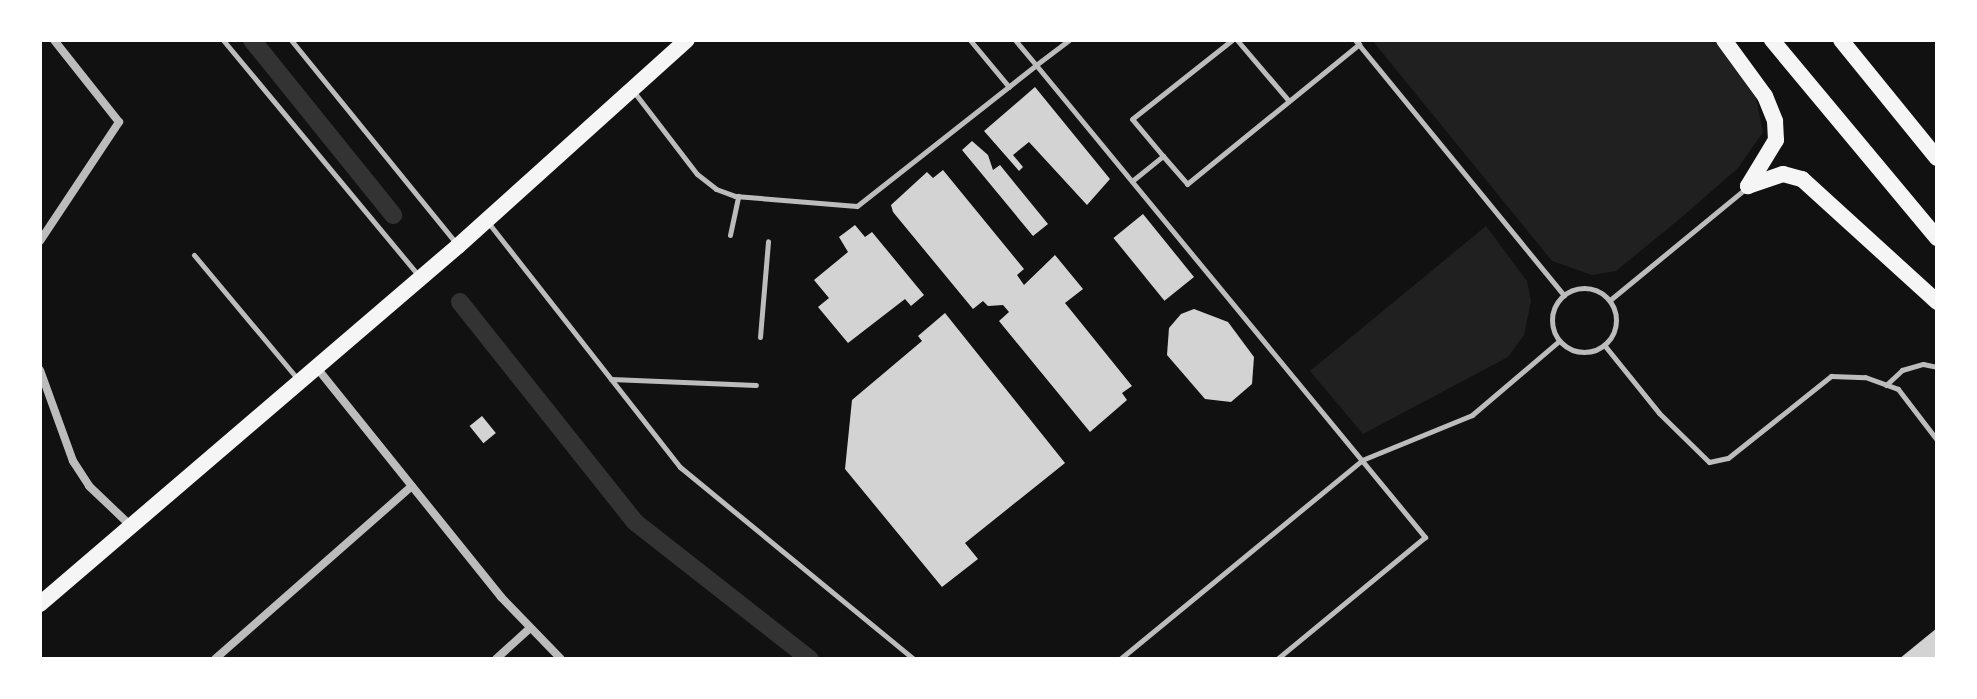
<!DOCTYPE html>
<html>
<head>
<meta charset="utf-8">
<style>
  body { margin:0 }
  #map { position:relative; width:1977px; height:699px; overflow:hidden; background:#111; font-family:Ubuntu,sans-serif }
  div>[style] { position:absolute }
  .green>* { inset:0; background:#202020 }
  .canal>* { height:18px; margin:-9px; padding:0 9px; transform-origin:9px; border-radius:9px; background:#333 }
  .building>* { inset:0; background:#d3d3d3; transform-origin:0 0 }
  .service>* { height:5px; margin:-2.5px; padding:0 2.5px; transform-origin:2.5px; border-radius:2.5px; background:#bcbcbc }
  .service>.ring { margin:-2.5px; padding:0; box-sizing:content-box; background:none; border:5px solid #bcbcbc; border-radius:50% }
  .minor>* { height:8px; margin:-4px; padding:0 4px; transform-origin:4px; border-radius:4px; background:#bcbcbc }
  .secondary>* { height:16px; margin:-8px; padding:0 8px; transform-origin:8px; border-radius:8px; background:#f5f5f5 }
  span { translate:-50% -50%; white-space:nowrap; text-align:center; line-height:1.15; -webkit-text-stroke:7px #fff; paint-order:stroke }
  .frame { position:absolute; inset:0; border:42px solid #fff; pointer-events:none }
</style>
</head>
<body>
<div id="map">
  <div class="green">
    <div style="clip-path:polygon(1372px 40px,1718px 40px,1755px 94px,1763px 132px,1738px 168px,1682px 217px,1616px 271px,1592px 275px,1552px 261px)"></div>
    <div style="clip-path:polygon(1486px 226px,1527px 281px,1531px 301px,1524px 335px,1508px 357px,1363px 434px,1310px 371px)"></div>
  </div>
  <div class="canal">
    <div style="left:252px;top:40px;width:225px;rotate:51.1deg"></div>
    <div style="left:460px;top:302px;width:281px;rotate:51.5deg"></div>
    <div style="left:635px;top:522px;width:222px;rotate:38.1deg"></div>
  </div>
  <div class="building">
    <div style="clip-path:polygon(1035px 87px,1110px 179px,1087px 205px,1029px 142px,1013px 155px,1023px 167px,1019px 171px,984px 131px)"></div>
    <div style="clip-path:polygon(972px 141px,988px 155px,993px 170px,1000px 165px,1048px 224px,1033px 236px,962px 150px)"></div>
    <div style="clip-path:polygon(943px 170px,1024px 269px,1017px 275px,1024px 285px,1055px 255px,1083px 289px,1065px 303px,1132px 386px,1122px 393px,1127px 400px,1090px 432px,999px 321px,1009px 312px,1003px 305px,988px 306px,983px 301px,973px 309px,893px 212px,891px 205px,927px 172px,933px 178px)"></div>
    <div style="left:1143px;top:214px;width:81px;height:38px;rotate:51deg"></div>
    <div style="clip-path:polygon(855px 225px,865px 237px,872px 232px,924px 295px,911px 306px,905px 299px,848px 343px,818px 307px,829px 298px,814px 280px,848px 252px,839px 237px)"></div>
    <div style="clip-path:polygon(1194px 309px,1228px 322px,1254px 357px,1252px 384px,1231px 402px,1205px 399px,1167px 355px,1169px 328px,1181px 314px)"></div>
    <div style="clip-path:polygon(945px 313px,1065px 463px,965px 543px,978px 559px,942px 587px,845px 469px,852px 400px,922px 341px,918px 336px)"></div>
    <div style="left:482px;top:416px;width:22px;height:16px;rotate:51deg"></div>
    <div style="clip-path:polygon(1937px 628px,1937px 659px,1899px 659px)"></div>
  </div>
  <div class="service">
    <div style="left:223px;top:40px;width:304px;rotate:50.3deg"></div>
    <div style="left:291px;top:40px;width:263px;rotate:50.9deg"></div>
    <div style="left:970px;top:40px;width:61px;rotate:50.3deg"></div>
    <div style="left:1069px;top:40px;width:41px;rotate:142.9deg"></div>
    <div style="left:1036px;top:65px;width:612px;rotate:50.51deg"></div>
    <div style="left:1425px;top:537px;width:192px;rotate:140.5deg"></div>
    <div style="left:1237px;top:40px;width:80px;rotate:49.6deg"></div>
    <div style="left:1355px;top:40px;width:330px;rotate:50.7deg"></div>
    <div style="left:634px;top:92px;width:103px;rotate:52.5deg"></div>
    <div style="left:697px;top:174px;width:24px;rotate:38deg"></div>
    <div style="left:716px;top:189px;width:20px;rotate:20deg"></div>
    <div style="left:735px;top:196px;width:122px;rotate:4.7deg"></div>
    <div style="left:857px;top:206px;width:228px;rotate:-38.2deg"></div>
    <div style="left:1036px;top:65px;width:33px;rotate:-130deg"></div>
    <div style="left:1163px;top:156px;width:48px;rotate:-130deg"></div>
    <div style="left:1132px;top:119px;width:127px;rotate:-38.3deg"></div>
    <div style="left:1132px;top:181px;width:40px;rotate:-39deg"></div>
    <div style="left:1163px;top:156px;width:37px;rotate:49deg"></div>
    <div style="left:1187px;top:184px;width:222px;rotate:-39.1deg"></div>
    <div style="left:487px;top:221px;width:313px;rotate:51.9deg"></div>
    <div style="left:680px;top:467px;width:303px;rotate:39.4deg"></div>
    <div style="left:730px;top:235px;width:40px;rotate:-78deg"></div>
    <div style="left:194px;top:255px;width:160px;rotate:50.1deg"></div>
    <div class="ring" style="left:1552px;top:288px;width:59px;height:59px"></div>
    <div style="left:1610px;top:300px;width:175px;rotate:-39.4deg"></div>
    <div style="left:760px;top:337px;width:96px;rotate:-85.2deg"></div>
    <div style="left:1605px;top:346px;width:86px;rotate:51.1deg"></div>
    <div style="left:1659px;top:413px;width:70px;rotate:44.4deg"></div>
    <div style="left:1709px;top:462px;width:19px;rotate:-12deg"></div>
    <div style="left:1728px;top:458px;width:132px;rotate:-38.5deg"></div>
    <div style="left:1831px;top:376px;width:34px;rotate:2deg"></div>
    <div style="left:1865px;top:377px;width:35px;rotate:20deg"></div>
    <div style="left:1898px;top:389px;width:64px;rotate:52.6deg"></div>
    <div style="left:611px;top:379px;width:145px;rotate:2.4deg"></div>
    <div style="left:1886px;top:385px;width:22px;rotate:-43deg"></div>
    <div style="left:1902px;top:370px;width:22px;rotate:-16deg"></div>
    <div style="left:1923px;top:364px;width:14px;rotate:12deg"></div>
    <div style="left:1120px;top:659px;width:313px;rotate:-39.4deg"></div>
    <div style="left:1362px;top:460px;width:119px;rotate:-22.2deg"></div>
    <div style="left:1472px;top:415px;width:114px;rotate:-40.4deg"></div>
  </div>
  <div class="minor">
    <div style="left:40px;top:241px;width:143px;rotate:-56.4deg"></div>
    <div style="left:119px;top:122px;width:105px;rotate:-128.4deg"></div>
    <div style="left:317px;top:368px;width:294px;rotate:51.2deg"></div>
    <div style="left:501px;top:597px;width:86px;rotate:45.9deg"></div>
    <div style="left:40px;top:370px;width:97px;rotate:70.1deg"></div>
    <div style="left:73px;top:461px;width:30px;rotate:57deg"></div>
    <div style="left:89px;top:486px;width:58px;rotate:43.6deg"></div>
    <div style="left:215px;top:659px;width:262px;rotate:-41.3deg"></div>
    <div style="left:496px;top:659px;width:45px;rotate:-42.3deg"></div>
  </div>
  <div class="secondary">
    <div style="left:1724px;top:40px;width:69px;rotate:53.8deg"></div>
    <div style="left:1765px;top:96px;width:27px;rotate:68deg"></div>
    <div style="left:1775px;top:121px;width:19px;rotate:87deg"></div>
    <div style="left:1776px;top:140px;width:54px;rotate:121.3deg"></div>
    <div style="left:1772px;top:40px;width:258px;rotate:50.2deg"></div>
    <div style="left:1841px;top:40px;width:152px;rotate:50.9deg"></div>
    <div style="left:1748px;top:186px;width:37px;rotate:-19deg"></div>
    <div style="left:1783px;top:174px;width:20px;rotate:15deg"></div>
    <div style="left:1802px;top:179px;width:183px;rotate:42.3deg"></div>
    <div style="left:40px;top:604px;width:550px;rotate:-40.58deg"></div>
    <div style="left:458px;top:246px;width:308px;rotate:-42deg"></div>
  </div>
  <div class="frame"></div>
</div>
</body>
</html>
